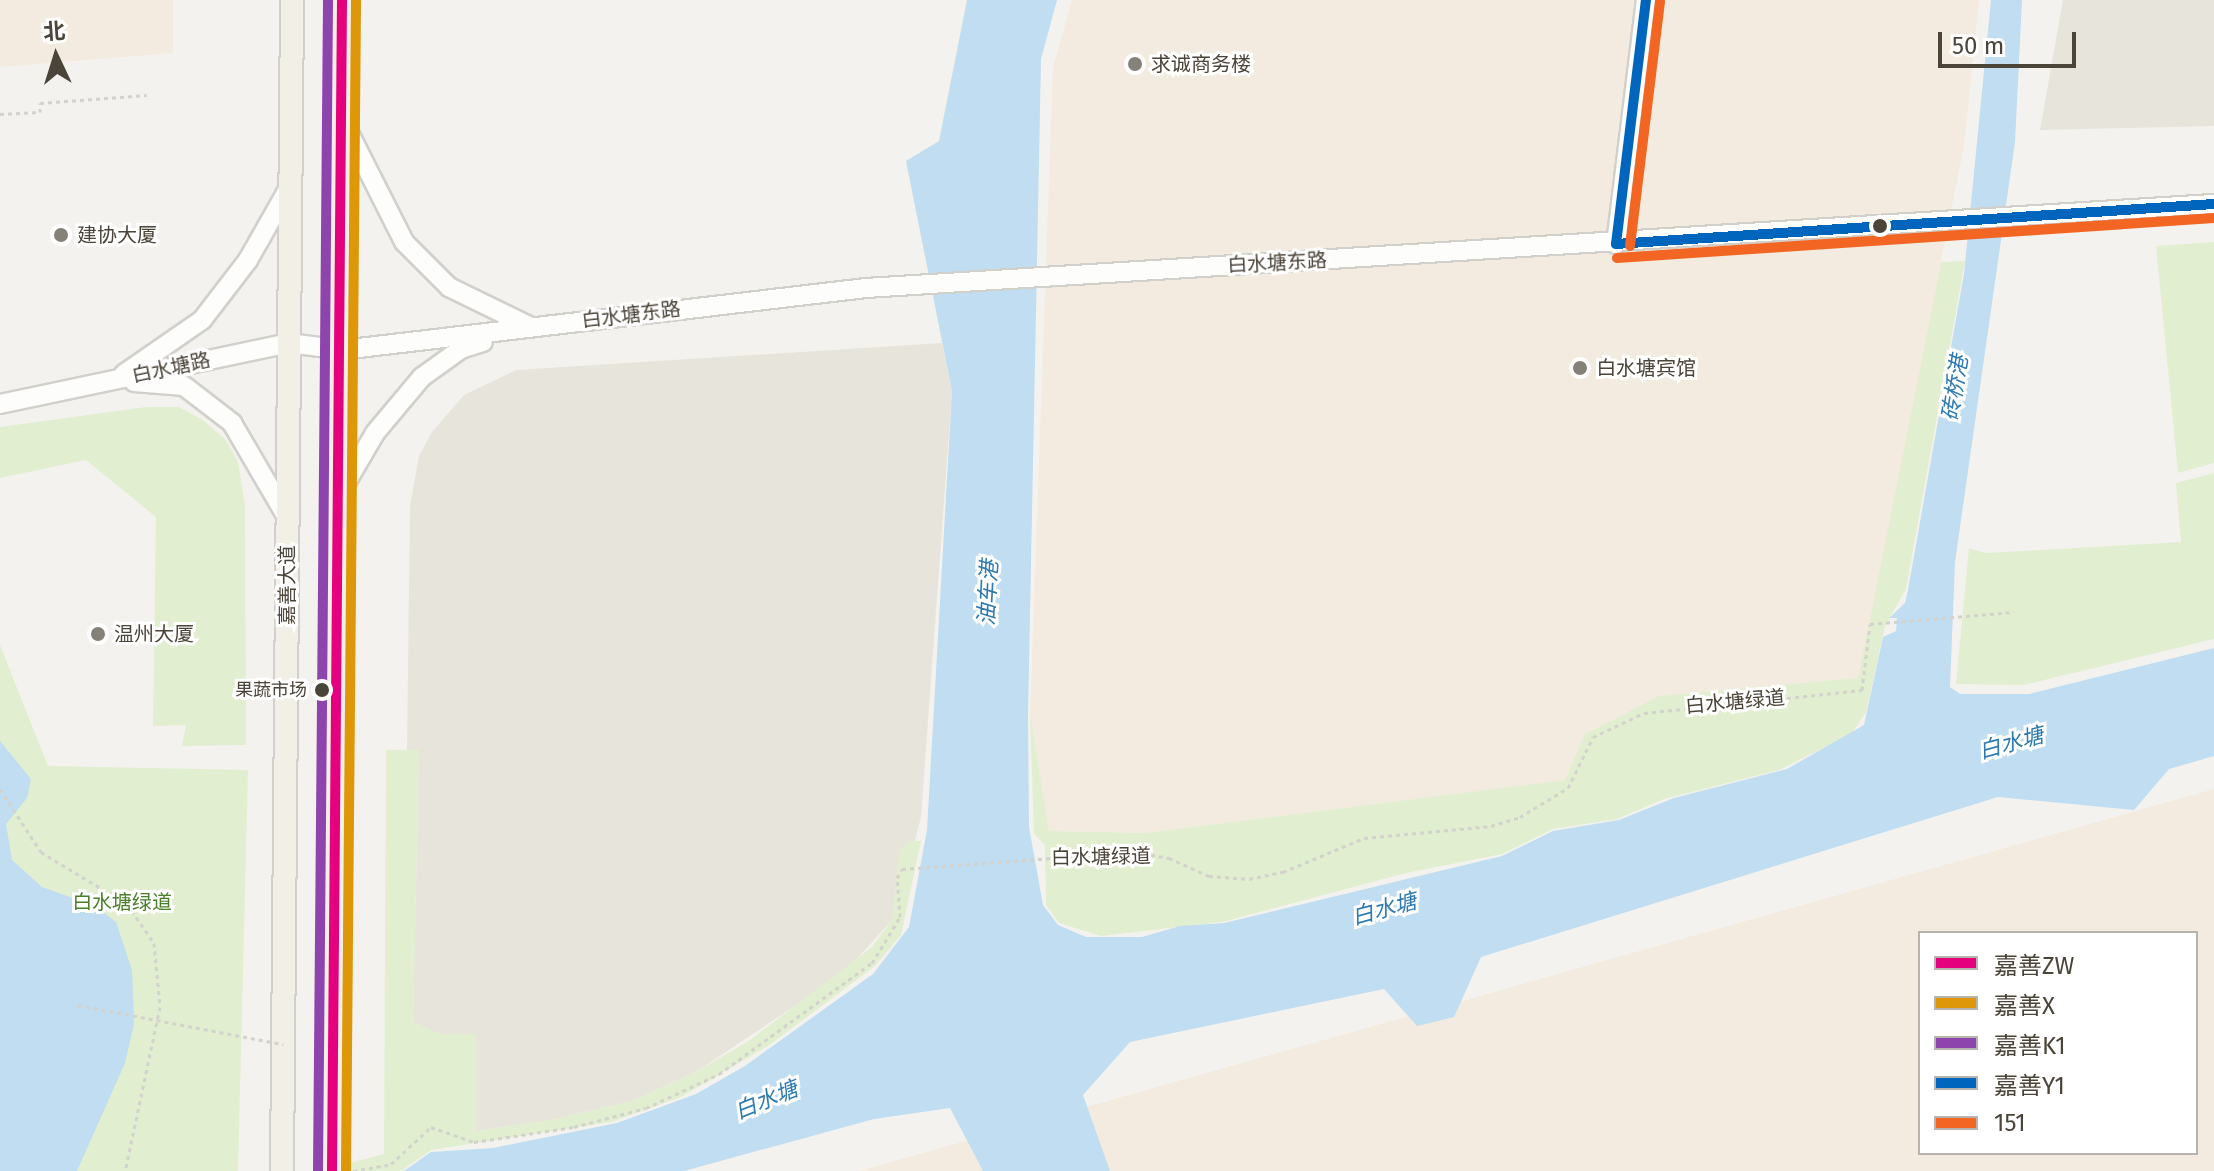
<!DOCTYPE html>
<html>
<head>
<meta charset="utf-8">
<style>
  body { margin:0 }
  #map { position:relative; width:2214px; height:1171px; overflow:hidden; background:#f4f2ee; font-family:"Fira Sans","Noto Sans SC",sans-serif }
  div>[style] { position:absolute }
  .residential>* { inset:0; background:#e7e4dc }
  .commercial>* { inset:0; background:#f3ebdf }
  .green>* { inset:0; background:#e1eecf }
  .water>* { inset:0; background:#c0ddf1 }
  .path>* { height:3px; margin-top:-1.5px; transform-origin:0; background:repeating-linear-gradient(90deg,#d3d2cc 0 4px,transparent 0 8px) }
  .roads { filter:drop-shadow(2px 0 #d2d0cb) drop-shadow(-2px 0 #d2d0cb) drop-shadow(0 2px #d2d0cb) drop-shadow(0 -2px #d2d0cb) }
  .minor>* { height:18px; margin:-9px; padding:0 9px; transform-origin:9px; border-radius:9px; background:#fdfdfc }
  .major>* { height:22px; margin:-11px; padding:0 11px; transform-origin:11px; border-radius:11px; background:#f2efe6 }
  .path-bridge>* { height:3px; margin-top:-1.5px; transform-origin:0; background:repeating-linear-gradient(90deg,#d3d2cc 0 4px,transparent 0 8px) }
  .bus-1>* { height:10px; margin:-5px; padding:0 5px; transform-origin:5px; border-radius:5px; background:#e5007d }
  .bus-2>* { height:10px; margin:-5px; padding:0 5px; transform-origin:5px; border-radius:5px; background:#dd9709 }
  .bus-3>* { height:10px; margin:-5px; padding:0 5px; transform-origin:5px; border-radius:5px; background:#8e44ad }
  .bus-4>* { height:10px; margin:-5px; padding:0 5px; transform-origin:5px; border-radius:5px; background:#0065bd }
  .bus-5>* { height:10px; margin:-5px; padding:0 5px; transform-origin:5px; border-radius:5px; background:#f26522 }
  .dots>* { width:22px; height:22px; translate:-50% -50%; box-sizing:border-box; border:4px solid #fff; border-radius:50% }
  span { translate:-50% -50%; white-space:nowrap; text-align:center; line-height:1.15; -webkit-text-stroke:6px #fff; paint-order:stroke }
  .bus-label { font-size:18px; color:#4b4439 }
  .right { translate:-100% -50%; text-align:right }
  .poi-label { font-size:20px; color:#4b4439 }
  .left { translate:0 -50%; text-align:left }
  .street-label { font-size:20px; color:#4b4439 }
  .park-label { font-size:20px; color:#4a7f2a }
  .water-label { font-size:22px; color:#2e7ab2; font-style:italic }
  .legend { position:absolute; left:1918px; top:931px; width:280px; height:224px; box-sizing:border-box; background:#fff; border:2px solid #b7b4b0; margin:0; padding:10px 14px; list-style:none; font-size:24px; color:#4b4439 }
  .legend li { display:flex; align-items:center; gap:16px; height:40px }
  .legend b { width:40px; border:2px solid #b7b4b0 }
  .north { position:absolute; left:16px; top:16px; width:80px; height:80px; -webkit-text-stroke:6px #fff; paint-order:stroke; rotate:356deg; font-size:22px; font-weight:700; line-height:32px; text-align:center; color:#4b4439 }
  .north::after { content:''; display:block; margin:auto; width:28px; height:36px; background:#4b4439; clip-path:polygon(50% 0,100% 100%,50% 72%,0 100%) }
  .scale { position:absolute; left:1938px; top:32px; width:138px; height:36px; box-sizing:border-box; border:4px solid #4b4439; border-top:0; padding-left:10px; font-size:24px; line-height:28px; white-space:nowrap; color:#4b4439; -webkit-text-stroke:6px #fff; paint-order:stroke }
</style>
</head>
<body>
<div id="map">
  <div class="residential">
    <div style="clip-path:polygon(2063px 0,2214px 0,2214px 126px,2040px 130px)"></div>
    <div style="clip-path:polygon(942px 343px,952px 391px,921px 817px,915px 841px,909px 841px,892px 920px,844px 973px,696px 1072px,632px 1101px,551px 1120px,476px 1131px,441px 1035px,413px 1022px,419px 751px,407px 750px,410px 506px,419px 456px,432px 432px,464px 395px,516px 370px)"></div>
  </div>
  <div class="commercial">
    <div style="clip-path:polygon(0 0,173px 0,173px 53px,0 67px)"></div>
    <div style="clip-path:polygon(1072px 0,1979px 0,1964px 146px,1858px 678px,1659px 696px,1585px 734px,1565px 780px,1145px 833px,1049px 831px,1030px 714px,1053px 67px)"></div>
    <div style="clip-path:polygon(evenodd,2214px 789px,2214px 1171px,859px 1171px,2214px 789px,1920px 933px,2196px 933px,2196px 1153px,1920px 1153px,1920px 933px)"></div>
  </div>
  <div class="green">
    <div style="clip-path:polygon(2214px 242px,2214px 463px,2178px 473px,2156px 246px)"></div>
    <div style="clip-path:polygon(1965px 261px,1906px 589px,1885px 626px,1866px 712px,1851px 734px,1779px 770px,1664px 799px,1617px 819px,1553px 829px,1502px 854px,1406px 873px,1222px 922px,1101px 936px,1059px 923px,1046px 905px,1045px 845px,1034px 834px,1030px 714px,1049px 831px,1145px 833px,1565px 780px,1585px 734px,1659px 696px,1858px 678px,1941px 262px)"></div>
    <div style="clip-path:polygon(146px 407px,179px 407px,203px 420px,226px 440px,238px 462px,245px 506px,246px 745px,182px 746px,186px 725px,153px 726px,156px 517px,86px 460px,0 478px,0 427px)"></div>
    <div style="clip-path:polygon(2214px 473px,2214px 639px,2024px 685px,1956px 684px,1969px 548px,1986px 553px,2181px 542px,2176px 483px)"></div>
    <div style="clip-path:polygon(0 645px,48px 766px,248px 770px,238px 1171px,0 1171px)"></div>
    <div style="clip-path:polygon(386px 750px,419px 750px,413px 1022px,441px 1034px,476px 1034px,476px 1131px,551px 1120px,632px 1101px,696px 1072px,750px 1040px,872px 947px,892px 920px,899px 851px,909px 841px,921px 841px,901px 935px,875px 966px,768px 1046px,681px 1097px,611px 1122px,431px 1150px,401px 1171px,320px 1171px,384px 1154px)"></div>
  </div>
  <div class="water">
    <div style="clip-path:polygon(967px 0,1057px 0,1041px 59px,1028px 716px,1029px 827px,1043px 905px,1058px 925px,1086px 937px,1142px 937px,1180px 926px,1224px 923px,1502px 856px,1553px 831px,1619px 820px,1674px 798px,1787px 769px,1864px 725px,1883px 637px,1896px 631px,1897px 618px,1889px 618px,1905px 603px,1908px 590px,1964px 274px,1991px 0,2022px 0,2015px 142px,1955px 562px,1950px 687px,1960px 694px,2029px 694px,2214px 648px,2214px 756px,2169px 769px,2134px 810px,1998px 797px,1481px 957px,1454px 1017px,1417px 1026px,1384px 989px,1130px 1042px,1083px 1095px,1110px 1171px,983px 1171px,950px 1108px,874px 1119px,684px 1171px,404px 1171px,431px 1152px,493px 1148px,617px 1123px,696px 1094px,745px 1066px,873px 974px,909px 927px,927px 830px,952px 391px,906px 161px,939px 141px)"></div>
    <div style="clip-path:polygon(0 741px,31px 779px,27px 798px,6px 824px,12px 860px,42px 887px,95px 906px,116px 922px,132px 970px,134px 1024px,125px 1063px,77px 1171px,0 1171px)"></div>
  </div>
  <div class="path">
    <div style="left:0;top:114px;width:40px;rotate:-2.9deg"></div>
    <div style="left:40px;top:112px;width:9px;rotate:-90deg"></div>
    <div style="left:40px;top:103px;width:107px;rotate:-4.3deg"></div>
    <div style="left:0;top:789px;width:75px;rotate:56.9deg"></div>
    <div style="left:41px;top:852px;width:100px;rotate:31.2deg"></div>
    <div style="left:127px;top:904px;width:47px;rotate:55.3deg"></div>
    <div style="left:154px;top:943px;width:64px;rotate:84.6deg"></div>
    <div style="left:160px;top:1007px;width:168px;rotate:102deg"></div>
    <div style="left:353px;top:1171px;width:39px;rotate:-10deg"></div>
    <div style="left:391px;top:1164px;width:54px;rotate:-42.8deg"></div>
    <div style="left:431px;top:1127px;width:46px;rotate:19.2deg"></div>
    <div style="left:474px;top:1142px;width:101px;rotate:-8.5deg"></div>
    <div style="left:574px;top:1127px;width:74px;rotate:-14.8deg"></div>
    <div style="left:646px;top:1108px;width:81px;rotate:-25deg"></div>
    <div style="left:719px;top:1074px;width:189px;rotate:-36deg"></div>
    <div style="left:872px;top:963px;width:54px;rotate:-58.7deg"></div>
    <div style="left:900px;top:917px;width:39px;rotate:-94deg"></div>
    <div style="left:897px;top:878px;width:10px;rotate:-61deg"></div>
    <div style="left:902px;top:869px;width:234px;rotate:-4.2deg"></div>
    <div style="left:1135px;top:852px;width:35px;rotate:10deg"></div>
    <div style="left:1169px;top:858px;width:44px;rotate:24.2deg"></div>
    <div style="left:1209px;top:876px;width:40px;rotate:4.3deg"></div>
    <div style="left:1249px;top:879px;width:35px;rotate:-12deg"></div>
    <div style="left:1283px;top:872px;width:88px;rotate:-22.8deg"></div>
    <div style="left:1364px;top:838px;width:128px;rotate:-5.4deg"></div>
    <div style="left:1491px;top:826px;width:30px;rotate:-17deg"></div>
    <div style="left:1520px;top:817px;width:56px;rotate:-31.1deg"></div>
    <div style="left:1568px;top:788px;width:57px;rotate:-63.9deg"></div>
    <div style="left:1593px;top:737px;width:56px;rotate:-25.2deg"></div>
    <div style="left:1644px;top:713px;width:219px;rotate:-6deg"></div>
    <div style="left:1862px;top:690px;width:66px;rotate:-83.1deg"></div>
    <div style="left:1870px;top:624px;width:144px;rotate:-4.8deg"></div>
  </div>
  <div class="roads">
    <div class="minor">
      <div style="left:342px;top:119px;width:138px;rotate:63.2deg"></div>
      <div style="left:404px;top:242px;width:64px;rotate:45deg"></div>
      <div style="left:449px;top:287px;width:91px;rotate:26deg"></div>
      <div style="left:1616px;top:244px;width:246px;rotate:-83deg"></div>
      <div style="left:124px;top:374px;width:95px;rotate:-34.7deg"></div>
      <div style="left:202px;top:320px;width:76px;rotate:-52.5deg"></div>
      <div style="left:248px;top:260px;width:85px;rotate:-60.4deg"></div>
      <div style="left:134px;top:382px;width:50px;rotate:4.6deg"></div>
      <div style="left:184px;top:386px;width:61px;rotate:37.6deg"></div>
      <div style="left:232px;top:423px;width:109px;rotate:59.7deg"></div>
      <div style="left:0;top:404px;width:295px;rotate:-11.9deg"></div>
      <div style="left:289px;top:343px;width:53px;rotate:7.5deg"></div>
      <div style="left:342px;top:350px;width:528px;rotate:-6.75deg"></div>
      <div style="left:866px;top:288px;width:1351px;rotate:-3.57deg"></div>
      <div style="left:340px;top:493px;width:69px;rotate:-59.7deg"></div>
      <div style="left:375px;top:433px;width:73px;rotate:-50deg"></div>
      <div style="left:422px;top:377px;width:48px;rotate:-35.7deg"></div>
      <div style="left:461px;top:349px;width:23px;rotate:-18deg"></div>
    </div>
    <div class="major">
      <div style="left:282px;top:1171px;width:1171px;rotate:-89.51deg"></div>
      <div style="left:332px;top:1171px;width:1171px;rotate:-89.51deg"></div>
    </div>
  </div>
  <div class="path-bridge">
    <div style="left:78px;top:1005px;width:209px;rotate:10.8deg"></div>
  </div>
  <div class="bus-1">
    <div style="left:332px;top:1171px;width:1171px;rotate:-89.51deg"></div>
  </div>
  <div class="bus-2">
    <div style="left:346px;top:1171px;width:1171px;rotate:-89.51deg"></div>
  </div>
  <div class="bus-3">
    <div style="left:318px;top:1171px;width:1171px;rotate:-89.51deg"></div>
  </div>
  <div class="bus-4">
    <div style="left:1616px;top:244px;width:599px;rotate:-3.83deg"></div>
    <div style="left:1616px;top:244px;width:246px;rotate:-83deg"></div>
  </div>
  <div class="bus-5">
    <div style="left:1630px;top:246px;width:246px;rotate:-83deg"></div>
    <div style="left:1617px;top:258px;width:598px;rotate:-3.83deg"></div>
  </div>
  <div class="dots">
    <div style="left:1135px;top:64px;background:#868178"></div>
    <div style="left:1880px;top:226px;background:#4b4439"></div>
    <div style="left:61px;top:235px;background:#868178"></div>
    <div style="left:1580px;top:368px;background:#868178"></div>
    <div style="left:98px;top:634px;background:#868178"></div>
    <div style="left:322px;top:690px;background:#4b4439"></div>
  </div>
  <div class="bus-label">
    <span class="right" style="left:307px;top:690px">果蔬市场</span>
  </div>
  <div class="poi-label">
    <span class="left" style="left:1151px;top:64px">求诚商务楼</span>
    <span class="left" style="left:77px;top:235px">建协大厦</span>
    <span class="left" style="left:1596px;top:368px">白水塘宾馆</span>
    <span class="left" style="left:114px;top:634px">温州大厦</span>
  </div>
  <div class="street-label">
    <span style="left:1277px;top:263px;rotate:-3deg">白水塘东路</span>
    <span style="left:631px;top:315px;rotate:-7deg">白水塘东路</span>
    <span style="left:171px;top:368px;rotate:-12deg">白水塘路</span>
    <span style="left:287px;top:585px;rotate:-90deg">嘉善大道</span>
    <span style="left:1735px;top:702px;rotate:-5deg">白水塘绿道</span>
    <span style="left:1101px;top:857px;rotate:-1deg">白水塘绿道</span>
  </div>
  <div class="park-label">
    <span style="left:122px;top:902px">白水塘绿道</span>
  </div>
  <div class="water-label">
    <span style="left:1955px;top:388px;rotate:-81deg">砖桥港</span>
    <span style="left:988px;top:593px;rotate:-87deg">油车港</span>
    <span style="left:2011px;top:743px;rotate:-15deg">白水塘</span>
    <span style="left:1384px;top:909px;rotate:-15deg">白水塘</span>
    <span style="left:766px;top:1100px;rotate:-22deg">白水塘</span>
  </div>
  <ul class="legend">
  <li><b style="height:10px;background:#e5007d"></b>嘉善ZW</li>
  <li><b style="height:10px;background:#dd9709"></b>嘉善X</li>
  <li><b style="height:10px;background:#8e44ad"></b>嘉善K1</li>
  <li><b style="height:10px;background:#0065bd"></b>嘉善Y1</li>
  <li><b style="height:10px;background:#f26522"></b>151</li>
  </ul>
  <div class="north">北</div>
  <div class="scale">50 m</div>
</div>
</body>
</html>
